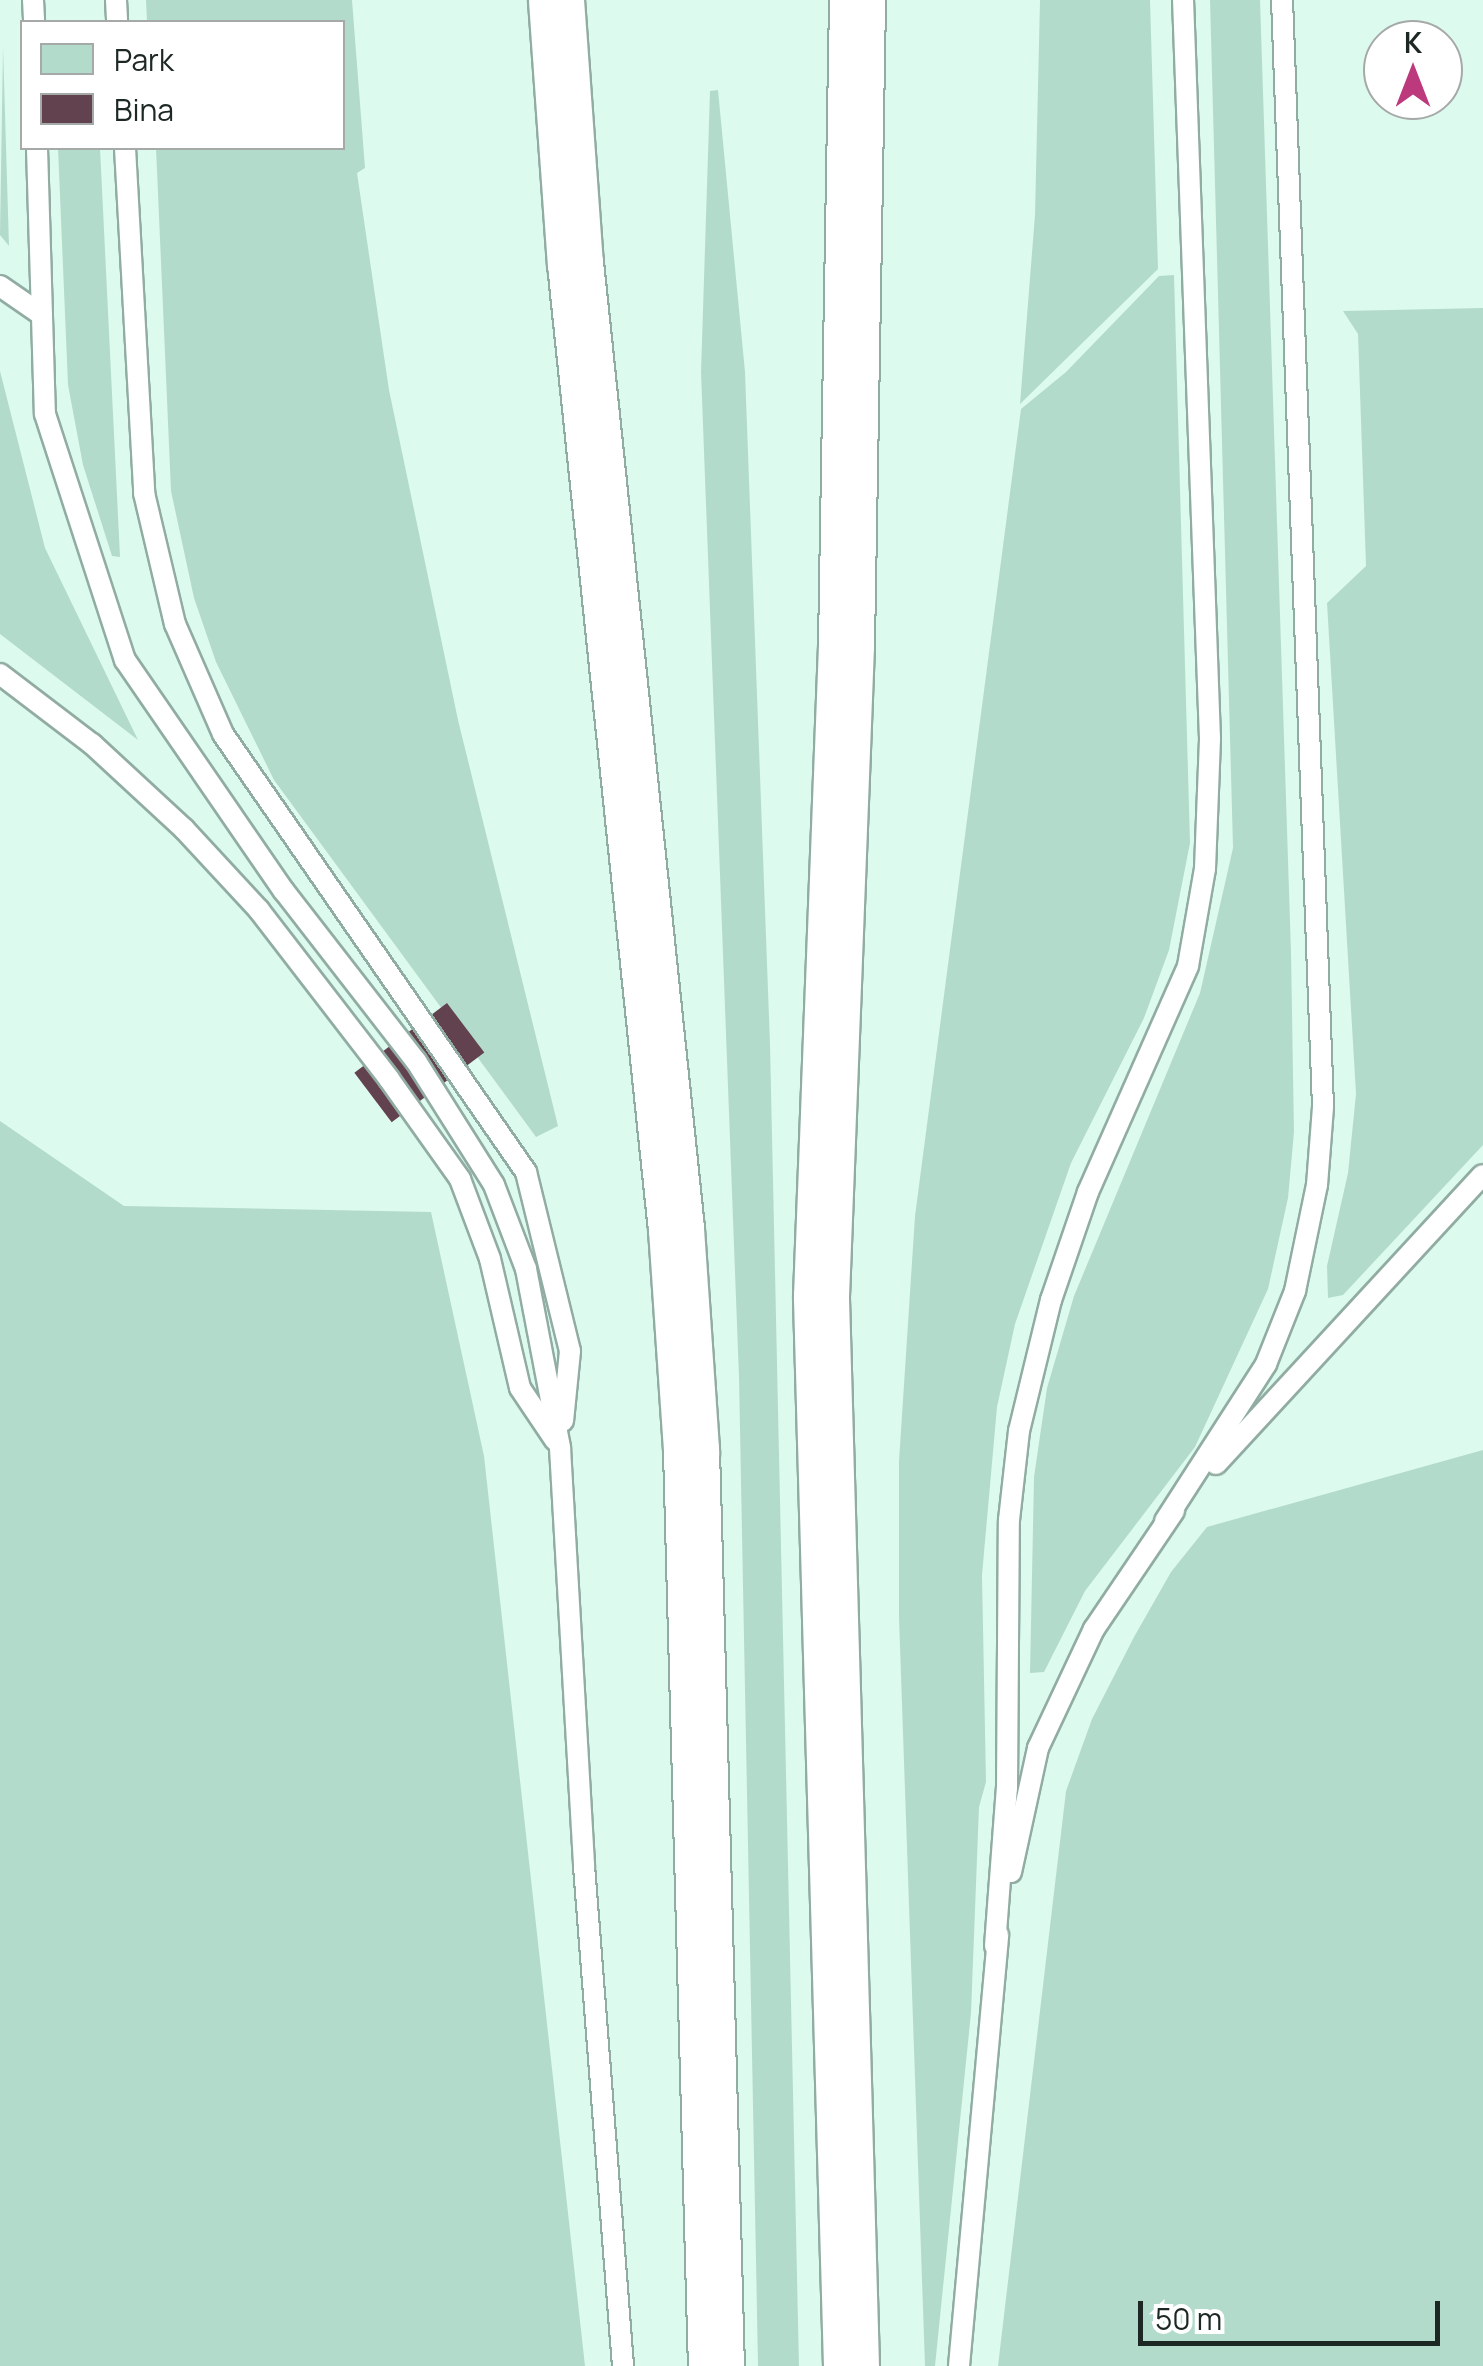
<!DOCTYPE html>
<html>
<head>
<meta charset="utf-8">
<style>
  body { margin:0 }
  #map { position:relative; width:1483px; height:2366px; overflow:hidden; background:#ddfaef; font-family:Manrope,sans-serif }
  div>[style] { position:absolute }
  .green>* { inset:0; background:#b3dbcc }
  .building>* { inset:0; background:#634250; transform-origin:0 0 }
  .roads { filter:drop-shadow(2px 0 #91aca2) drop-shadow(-2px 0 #91aca2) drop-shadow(0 2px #91aca2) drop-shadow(0 -2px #91aca2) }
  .service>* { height:20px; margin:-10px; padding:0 10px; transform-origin:10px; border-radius:10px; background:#fff }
  .motorway>* { height:55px; margin:-27.5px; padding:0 27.5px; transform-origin:27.5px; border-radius:27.5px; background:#fff }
  span { translate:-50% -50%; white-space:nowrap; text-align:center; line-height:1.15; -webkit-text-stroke:10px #fff; paint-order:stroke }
  .legend { position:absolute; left:20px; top:20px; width:325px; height:130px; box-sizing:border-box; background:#fff; border:2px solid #a5a9a8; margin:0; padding:12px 18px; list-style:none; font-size:30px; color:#1d2825 }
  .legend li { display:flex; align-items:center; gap:20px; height:50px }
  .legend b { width:50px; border:2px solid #a5a9a8 }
  .north { position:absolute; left:1363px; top:20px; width:100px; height:100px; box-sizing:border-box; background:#fff; border:2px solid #a5a9a8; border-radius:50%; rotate:0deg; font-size:28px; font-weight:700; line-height:40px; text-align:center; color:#1d2825 }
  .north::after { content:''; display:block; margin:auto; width:35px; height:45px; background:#bd397e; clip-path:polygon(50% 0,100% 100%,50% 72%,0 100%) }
  .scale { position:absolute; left:1138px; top:2301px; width:302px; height:45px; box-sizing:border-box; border:5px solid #1d2825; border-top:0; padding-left:12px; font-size:30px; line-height:35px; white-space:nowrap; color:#1d2825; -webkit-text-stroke:8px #fff; paint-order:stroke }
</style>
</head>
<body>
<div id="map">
  <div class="green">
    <div style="clip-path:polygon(146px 0,352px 0,365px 168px,357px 173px,389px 390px,458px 720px,558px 1126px,536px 1137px,274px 780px,216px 662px,194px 598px,171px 491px,156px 148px,342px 148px,342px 22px,147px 22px)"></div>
    <div style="clip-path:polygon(1040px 0,1150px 0,1158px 269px,1020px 404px,1035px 215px)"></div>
    <div style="clip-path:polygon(1210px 0,1260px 0,1291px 952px,1294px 1132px,1288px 1198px,1268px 1289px,1195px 1447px,1085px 1591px,1044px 1672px,1030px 1673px,1034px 1477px,1047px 1388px,1074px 1296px,1200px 993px,1233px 848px)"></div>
    <div style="clip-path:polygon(3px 47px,9px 246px,0 235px)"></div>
    <div style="clip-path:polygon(718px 90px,745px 372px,770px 1044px,799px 2366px,758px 2366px,739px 1378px,701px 372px,710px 91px)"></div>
    <div style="clip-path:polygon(58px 148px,100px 148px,120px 557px,112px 556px,83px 465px,68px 385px)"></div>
    <div style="clip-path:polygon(1174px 275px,1190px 843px,1169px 950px,1144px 1018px,1071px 1163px,1015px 1324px,997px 1407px,982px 1575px,986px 1782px,979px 1807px,971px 2013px,935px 2366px,925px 2366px,899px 1618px,899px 1461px,915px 1216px,1021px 409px,1066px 372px,1159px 276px)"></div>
    <div style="clip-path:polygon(1483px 308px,1483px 1145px,1343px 1295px,1328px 1298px,1327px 1266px,1348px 1173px,1356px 1094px,1327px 603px,1366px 566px,1358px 334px,1343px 311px)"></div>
    <div style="clip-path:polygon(0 371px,45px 548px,138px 740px,0 634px)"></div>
    <div style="clip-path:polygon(0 1121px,124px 1206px,431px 1212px,484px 1456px,585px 2366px,0 2366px)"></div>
    <div style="clip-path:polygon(1483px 1450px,1483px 2366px,998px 2366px,1066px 1791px,1092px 1719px,1134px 1637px,1171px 1572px,1207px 1527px)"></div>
  </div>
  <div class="building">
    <div style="left:447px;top:1003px;width:62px;height:116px;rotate:53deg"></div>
  </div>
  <div class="roads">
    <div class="service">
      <div style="left:33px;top:0;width:22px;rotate:87deg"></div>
      <div style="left:116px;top:0;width:22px;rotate:87deg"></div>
      <div style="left:37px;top:148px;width:266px;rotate:88.3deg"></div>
      <div style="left:45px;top:414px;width:259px;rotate:72deg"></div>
      <div style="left:125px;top:660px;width:280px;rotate:55.5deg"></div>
      <div style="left:284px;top:891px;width:215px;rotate:52.2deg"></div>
      <div style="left:416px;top:1061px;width:146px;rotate:57.8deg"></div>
      <div style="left:494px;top:1185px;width:90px;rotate:69.1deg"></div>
      <div style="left:526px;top:1269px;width:182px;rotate:79.2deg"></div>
      <div style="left:560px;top:1448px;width:419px;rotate:86.7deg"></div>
      <div style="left:584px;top:1866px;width:502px;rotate:85.54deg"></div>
      <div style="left:125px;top:148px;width:346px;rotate:86.8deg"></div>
      <div style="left:144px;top:493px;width:135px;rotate:76.7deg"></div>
      <div style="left:175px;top:624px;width:120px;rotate:66.4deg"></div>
      <div style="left:223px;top:734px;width:533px;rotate:55.33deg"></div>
      <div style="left:526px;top:1172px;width:184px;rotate:76.2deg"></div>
      <div style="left:570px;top:1351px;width:70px;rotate:95.7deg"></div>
      <div style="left:0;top:286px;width:51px;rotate:34.6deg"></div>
      <div style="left:0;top:674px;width:116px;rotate:37.3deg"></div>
      <div style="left:92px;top:744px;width:125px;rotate:42.7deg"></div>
      <div style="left:184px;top:829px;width:110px;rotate:47.2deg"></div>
      <div style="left:259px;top:910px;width:213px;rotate:52.4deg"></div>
      <div style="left:389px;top:1079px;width:123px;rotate:54.6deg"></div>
      <div style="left:460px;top:1179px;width:85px;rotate:69.4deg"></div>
      <div style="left:490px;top:1259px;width:132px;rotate:76.9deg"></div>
      <div style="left:520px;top:1388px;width:63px;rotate:56.1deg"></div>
      <div style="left:1216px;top:1464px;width:393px;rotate:-47.3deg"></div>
      <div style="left:1165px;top:1521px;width:187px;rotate:-57.2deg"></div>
      <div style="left:1266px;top:1364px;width:79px;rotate:-68.3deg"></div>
      <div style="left:1295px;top:1291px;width:108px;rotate:-78.3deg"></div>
      <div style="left:1317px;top:1185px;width:78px;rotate:-85.6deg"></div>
      <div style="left:1323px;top:1107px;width:1108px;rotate:-92.12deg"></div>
      <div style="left:1011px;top:1872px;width:127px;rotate:-77.7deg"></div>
      <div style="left:1038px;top:1748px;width:132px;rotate:-64.8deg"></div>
      <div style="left:1094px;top:1629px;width:143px;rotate:-55.9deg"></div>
      <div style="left:995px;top:1946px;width:158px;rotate:-85.7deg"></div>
      <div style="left:1007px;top:1788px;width:268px;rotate:-89.6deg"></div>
      <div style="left:1009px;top:1520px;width:90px;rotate:-83.6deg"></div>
      <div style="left:1019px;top:1431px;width:135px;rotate:-76.3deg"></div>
      <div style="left:1051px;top:1300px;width:114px;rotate:-71.1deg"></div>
      <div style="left:1088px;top:1192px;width:247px;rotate:-66.1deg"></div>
      <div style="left:1188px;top:966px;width:98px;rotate:-80.1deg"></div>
      <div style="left:1205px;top:869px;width:130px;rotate:-87.8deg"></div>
      <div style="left:1210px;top:739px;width:739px;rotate:-92.09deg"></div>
      <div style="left:959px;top:2366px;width:433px;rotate:-84.8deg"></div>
    </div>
    <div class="motorway">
      <div style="left:556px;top:0;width:264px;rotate:85.9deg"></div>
      <div style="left:575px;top:263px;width:971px;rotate:84.03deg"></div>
      <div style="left:676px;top:1229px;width:222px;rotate:86.1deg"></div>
      <div style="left:691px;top:1450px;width:916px;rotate:88.44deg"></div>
      <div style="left:851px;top:2366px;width:1070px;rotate:-91.61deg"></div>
      <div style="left:821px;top:1296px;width:652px;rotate:-87.8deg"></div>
      <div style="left:846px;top:644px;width:644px;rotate:-89.02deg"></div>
    </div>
  </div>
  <ul class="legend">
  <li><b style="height:28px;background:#b3dbcc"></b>Park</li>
  <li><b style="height:28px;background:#634250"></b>Bina</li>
  </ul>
  <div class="north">K</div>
  <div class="scale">50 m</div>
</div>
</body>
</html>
